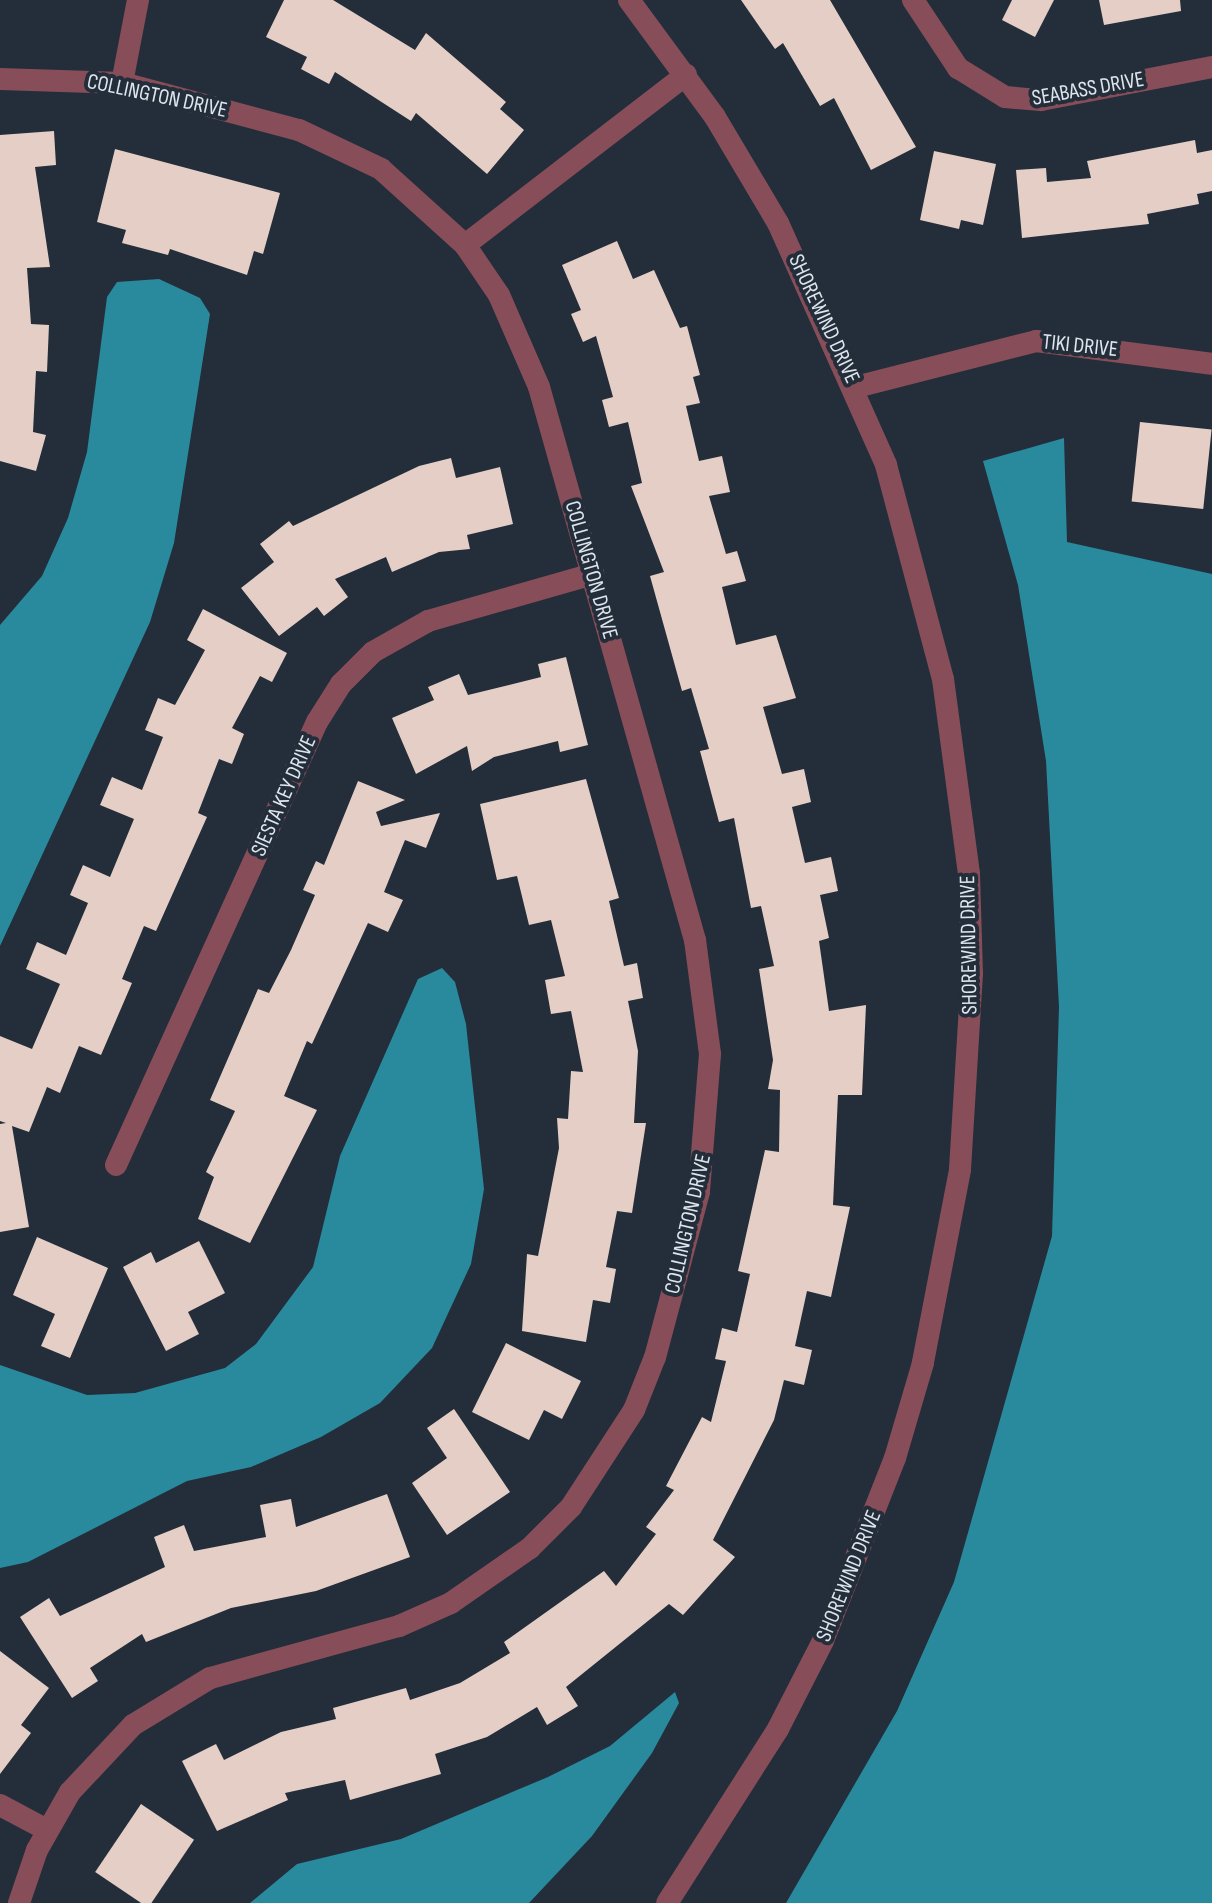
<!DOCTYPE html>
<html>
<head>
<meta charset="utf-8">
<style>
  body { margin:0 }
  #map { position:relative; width:1212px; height:1903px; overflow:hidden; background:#232e3a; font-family:"Sofia Sans Condensed",sans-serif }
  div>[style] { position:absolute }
  .water>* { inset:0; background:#29899d }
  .building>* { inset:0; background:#e4cec5; transform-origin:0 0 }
  .street>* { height:22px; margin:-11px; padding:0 11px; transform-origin:11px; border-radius:11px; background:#874e59 }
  span { translate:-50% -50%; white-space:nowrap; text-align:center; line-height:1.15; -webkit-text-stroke:8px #232e3a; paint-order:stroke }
  .street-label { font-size:22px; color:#dee5ed }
</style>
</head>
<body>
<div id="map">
  <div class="water">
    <div style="clip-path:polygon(159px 279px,200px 298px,210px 314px,174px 543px,150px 622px,0 946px,0 625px,42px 576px,68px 518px,87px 452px,107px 297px,117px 282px)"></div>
    <div style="clip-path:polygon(1064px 438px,1067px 542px,1212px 574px,1212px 1903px,786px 1903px,897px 1711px,954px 1582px,1052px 1236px,1059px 1007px,1046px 761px,1018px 585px,983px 461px)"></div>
    <div style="clip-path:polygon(442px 968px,455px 982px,466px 1024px,484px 1189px,471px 1264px,432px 1348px,380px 1403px,321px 1437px,251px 1467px,187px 1481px,28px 1562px,0 1568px,0 1365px,87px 1395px,135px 1393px,225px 1368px,256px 1344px,313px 1267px,340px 1156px,418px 979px)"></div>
    <div style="clip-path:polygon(675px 1692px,679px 1703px,652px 1753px,592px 1836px,529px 1903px,250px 1903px,297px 1864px,401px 1839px,548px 1777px,610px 1746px)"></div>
  </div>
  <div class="building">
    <div style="clip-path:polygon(284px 0,333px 0,415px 50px,426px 33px,506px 102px,500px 109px,524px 130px,487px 174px,416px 113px,411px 121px,335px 72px,329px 84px,301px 69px,307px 57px,266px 37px)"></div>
    <div style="clip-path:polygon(741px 0,830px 0,916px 147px,871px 170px,834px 98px,820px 106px,783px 43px,775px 49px)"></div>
    <div style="clip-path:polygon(1012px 0,1054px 0,1035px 37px,1002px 20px)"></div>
    <div style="clip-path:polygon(1099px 0,1180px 0,1181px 11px,1104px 25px)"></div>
    <div style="clip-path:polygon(54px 131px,56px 165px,35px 167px,50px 267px,27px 268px,31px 324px,49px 325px,47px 372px,36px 371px,33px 432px,46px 435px,36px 471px,0 461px,0 135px)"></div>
    <div style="clip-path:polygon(1195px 140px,1197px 153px,1212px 150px,1212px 191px,1197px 194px,1199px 204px,1147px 214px,1149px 224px,1022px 238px,1016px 170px,1046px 168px,1047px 182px,1091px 178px,1087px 161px)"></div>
    <div style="clip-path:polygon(115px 149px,280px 193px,263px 254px,254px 251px,247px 275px,170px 249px,168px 255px,122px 243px,126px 230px,97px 222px)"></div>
    <div style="clip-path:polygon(934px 151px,996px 164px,983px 225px,961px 220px,959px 229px,920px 220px)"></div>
    <div style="clip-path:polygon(617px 241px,633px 279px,654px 270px,680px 328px,687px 326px,700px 375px,693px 377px,700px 403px,686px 406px,699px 461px,722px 456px,730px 492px,709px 496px,726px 554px,737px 551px,746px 581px,722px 587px,736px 645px,776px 635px,796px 698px,763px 707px,782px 774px,804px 769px,811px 802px,792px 807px,805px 863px,831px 857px,838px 891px,820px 895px,829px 938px,819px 941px,829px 1011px,866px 1005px,862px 1095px,838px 1095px,833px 1205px,850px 1207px,831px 1297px,807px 1291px,795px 1346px,812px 1350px,804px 1385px,784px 1380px,774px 1420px,713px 1540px,735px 1557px,683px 1615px,669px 1604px,566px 1687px,578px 1706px,547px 1725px,537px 1707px,487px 1737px,435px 1754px,441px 1774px,350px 1800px,345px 1780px,285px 1793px,288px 1800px,217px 1831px,182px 1761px,216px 1744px,224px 1760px,281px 1732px,336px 1719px,333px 1708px,406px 1688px,410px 1700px,460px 1683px,510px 1653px,504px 1642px,604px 1571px,616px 1586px,656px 1534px,646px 1527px,674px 1490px,666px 1486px,702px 1417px,711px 1422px,726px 1361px,715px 1359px,722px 1328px,737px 1332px,750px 1274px,738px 1271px,765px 1150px,779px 1152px,780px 1090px,768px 1089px,773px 1060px,759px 969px,774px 966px,761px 906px,751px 908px,734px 818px,719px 822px,700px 751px,709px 749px,691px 688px,682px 691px,650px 576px,664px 572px,631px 486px,642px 483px,628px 422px,609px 427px,602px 400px,613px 397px,596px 336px,583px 342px,571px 314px,581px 310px,562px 265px)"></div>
    <div style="left:1140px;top:422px;width:72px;height:80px;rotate:6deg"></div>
    <div style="clip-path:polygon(451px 458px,456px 478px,500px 467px,513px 524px,467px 535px,470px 549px,439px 552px,392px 572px,386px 557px,335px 579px,348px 597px,324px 616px,317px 607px,279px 636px,241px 588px,274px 562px,260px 544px,289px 521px,293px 526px,419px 466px)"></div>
    <div style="clip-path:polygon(203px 609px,287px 653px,272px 682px,260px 676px,232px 728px,244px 734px,232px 764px,219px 759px,198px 813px,207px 817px,156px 931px,144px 926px,122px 979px,132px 983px,101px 1055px,79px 1046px,60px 1093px,47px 1087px,29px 1132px,12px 1126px,29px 1227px,0 1232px,0 1124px,6px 1123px,0 1121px,0 1036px,32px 1049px,60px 984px,26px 969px,37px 942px,66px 955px,88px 903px,70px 895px,83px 865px,110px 877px,134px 819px,100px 805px,112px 777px,142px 790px,163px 737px,145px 730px,158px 698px,175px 705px,205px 650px,187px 640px)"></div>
    <div style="clip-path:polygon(566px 657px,588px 745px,560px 752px,558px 741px,494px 757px,472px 771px,467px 746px,416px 774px,392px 718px,434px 700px,428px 687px,459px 674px,468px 695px,541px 677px,538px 664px)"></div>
    <div style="clip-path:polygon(586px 779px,619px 898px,609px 901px,624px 966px,637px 963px,643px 998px,628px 1001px,638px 1051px,634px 1123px,646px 1123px,632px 1213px,617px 1211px,606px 1267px,616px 1269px,610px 1303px,593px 1300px,586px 1342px,522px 1331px,527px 1254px,538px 1256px,559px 1148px,557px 1118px,568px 1119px,571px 1071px,583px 1072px,571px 1011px,551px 1014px,545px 980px,565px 976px,551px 920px,529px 925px,517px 876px,497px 880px,480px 804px)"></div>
    <div style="clip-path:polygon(358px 781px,405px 800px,376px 812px,381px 826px,440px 813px,426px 848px,405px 840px,384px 892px,403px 900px,388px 932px,368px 923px,312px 1044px,307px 1041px,284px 1096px,317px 1110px,250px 1243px,198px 1219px,214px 1177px,206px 1172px,235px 1111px,210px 1100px,258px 989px,269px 993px,291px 950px,315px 895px,303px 890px,316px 861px,324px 865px)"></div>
    <div style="clip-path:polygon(37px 1237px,108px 1268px,70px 1358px,41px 1346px,55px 1314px,13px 1295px)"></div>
    <div style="clip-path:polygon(199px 1241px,225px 1293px,188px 1312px,199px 1334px,166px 1351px,123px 1267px,151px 1252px,156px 1263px)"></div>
    <div style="clip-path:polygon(506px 1343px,581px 1381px,562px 1419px,544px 1410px,529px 1440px,472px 1412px)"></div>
    <div style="clip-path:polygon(454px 1409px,510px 1492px,447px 1535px,412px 1483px,447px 1458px,427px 1428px)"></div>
    <div style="clip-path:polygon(387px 1494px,410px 1557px,316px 1591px,231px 1608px,146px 1642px,142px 1634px,90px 1668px,98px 1681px,72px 1698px,20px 1617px,49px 1598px,60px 1616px,165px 1567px,154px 1537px,184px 1525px,194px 1551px,266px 1537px,260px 1505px,291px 1499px,296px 1527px)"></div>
    <div style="clip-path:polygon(0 1651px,49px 1688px,21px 1725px,31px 1733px,0 1774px)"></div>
    <div style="left:141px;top:1804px;width:64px;height:82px;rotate:34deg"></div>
  </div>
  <div class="street">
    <div style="left:629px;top:0;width:145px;rotate:53.7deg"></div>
    <div style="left:715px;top:117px;width:123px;rotate:59.3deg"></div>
    <div style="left:778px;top:223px;width:265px;rotate:65.9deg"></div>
    <div style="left:886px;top:465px;width:221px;rotate:75.1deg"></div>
    <div style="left:943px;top:679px;width:197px;rotate:82.4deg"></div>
    <div style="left:969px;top:874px;width:99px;rotate:88.3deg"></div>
    <div style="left:972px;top:973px;width:197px;rotate:93.5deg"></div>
    <div style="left:960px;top:1170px;width:197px;rotate:100.9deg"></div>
    <div style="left:923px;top:1363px;width:99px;rotate:106.4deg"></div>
    <div style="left:895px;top:1458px;width:197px;rotate:111.5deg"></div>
    <div style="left:823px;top:1641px;width:99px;rotate:117.1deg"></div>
    <div style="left:778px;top:1729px;width:206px;rotate:122.5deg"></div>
    <div style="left:913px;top:0;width:82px;rotate:56.5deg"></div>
    <div style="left:958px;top:68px;width:55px;rotate:31.7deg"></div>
    <div style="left:1005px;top:97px;width:36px;rotate:5deg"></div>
    <div style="left:1041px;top:100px;width:174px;rotate:-10.9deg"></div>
    <div style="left:0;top:79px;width:122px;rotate:1.9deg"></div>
    <div style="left:122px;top:83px;width:183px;rotate:14.9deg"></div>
    <div style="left:299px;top:130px;width:91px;rotate:25.4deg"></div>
    <div style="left:381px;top:169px;width:113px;rotate:42.1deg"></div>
    <div style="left:465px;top:245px;width:60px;rotate:55.8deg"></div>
    <div style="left:499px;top:295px;width:100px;rotate:66.5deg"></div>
    <div style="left:539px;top:387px;width:575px;rotate:74.25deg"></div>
    <div style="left:695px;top:940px;width:115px;rotate:82.5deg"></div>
    <div style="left:710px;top:1054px;width:138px;rotate:94.6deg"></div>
    <div style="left:699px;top:1192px;width:171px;rotate:104.9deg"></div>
    <div style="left:655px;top:1357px;width:57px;rotate:111.6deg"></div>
    <div style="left:634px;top:1410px;width:116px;rotate:123deg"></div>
    <div style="left:571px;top:1507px;width:58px;rotate:135deg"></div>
    <div style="left:530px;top:1548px;width:96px;rotate:145.2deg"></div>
    <div style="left:451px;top:1603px;width:57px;rotate:156.1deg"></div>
    <div style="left:399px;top:1626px;width:196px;rotate:164.6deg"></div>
    <div style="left:210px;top:1678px;width:90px;rotate:148.6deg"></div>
    <div style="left:133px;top:1725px;width:92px;rotate:133.2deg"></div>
    <div style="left:70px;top:1792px;width:67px;rotate:119.6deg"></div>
    <div style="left:37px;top:1850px;width:56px;rotate:108.8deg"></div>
    <div style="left:122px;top:83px;width:85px;rotate:-79.1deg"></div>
    <div style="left:465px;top:245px;width:279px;rotate:-37.6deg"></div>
    <div style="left:856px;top:387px;width:186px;rotate:-14.3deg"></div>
    <div style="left:1036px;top:341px;width:177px;rotate:7.4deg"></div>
    <div style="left:116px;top:1165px;width:486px;rotate:-65.6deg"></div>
    <div style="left:317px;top:722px;width:45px;rotate:-57.7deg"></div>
    <div style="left:341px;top:684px;width:45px;rotate:-45deg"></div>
    <div style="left:373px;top:652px;width:63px;rotate:-29.4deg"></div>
    <div style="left:428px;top:621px;width:172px;rotate:-15.9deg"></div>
    <div style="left:0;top:1805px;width:53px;rotate:28deg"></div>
  </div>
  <div class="street-label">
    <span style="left:1088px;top:89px;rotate:-10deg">SEABASS DRIVE</span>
    <span style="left:157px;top:96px;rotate:12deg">COLLINGTON DRIVE</span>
    <span style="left:824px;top:319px;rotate:65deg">SHOREWIND DRIVE</span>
    <span style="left:1080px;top:346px;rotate:6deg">TIKI DRIVE</span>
    <span style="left:591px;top:570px;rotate:74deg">COLLINGTON DRIVE</span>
    <span style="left:284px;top:796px;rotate:-66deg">SIESTA KEY DRIVE</span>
    <span style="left:969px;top:945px;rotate:-91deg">SHOREWIND DRIVE</span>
    <span style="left:688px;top:1224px;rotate:-77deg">COLLINGTON DRIVE</span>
    <span style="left:849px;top:1576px;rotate:-68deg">SHOREWIND DRIVE</span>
  </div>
</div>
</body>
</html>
